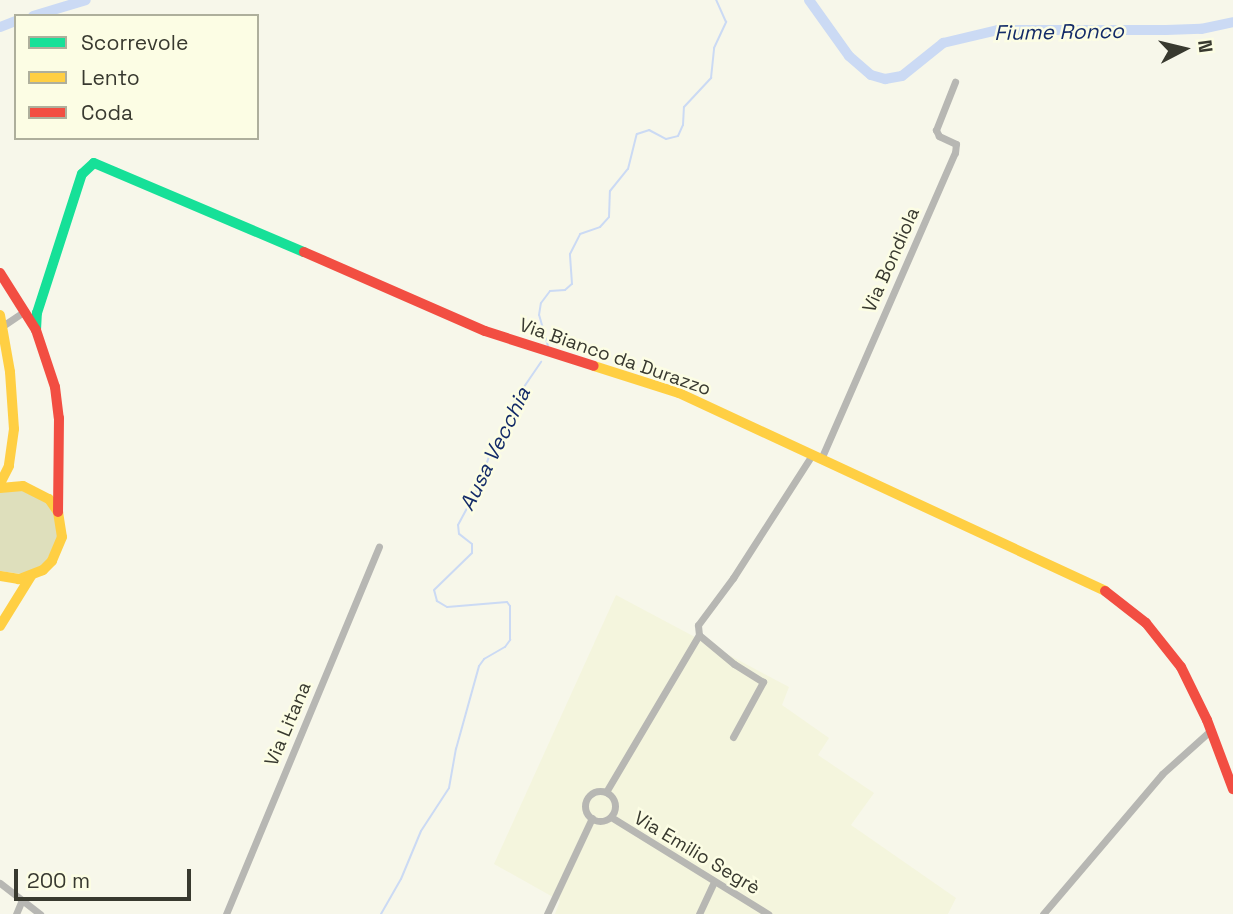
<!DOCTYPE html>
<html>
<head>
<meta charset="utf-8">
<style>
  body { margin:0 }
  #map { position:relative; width:1233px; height:914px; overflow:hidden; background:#f7f7ea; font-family:"Space Grotesk",sans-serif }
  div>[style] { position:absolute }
  .built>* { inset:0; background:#f4f5dd }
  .green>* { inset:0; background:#dedfbc }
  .stream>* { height:2px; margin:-1px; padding:0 1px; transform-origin:1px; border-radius:1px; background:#cbdaf4 }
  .river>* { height:10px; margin:-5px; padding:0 5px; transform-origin:5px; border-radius:5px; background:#cbdaf4 }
  .street>* { height:7px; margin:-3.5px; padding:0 3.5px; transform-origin:3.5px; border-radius:3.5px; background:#b7b7b3 }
  .street>.ring { margin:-3.5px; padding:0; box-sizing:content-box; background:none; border:7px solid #b7b7b3; border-radius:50% }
  .fast>* { height:10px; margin:-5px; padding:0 5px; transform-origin:5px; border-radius:5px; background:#16e098 }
  .slow>* { height:10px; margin:-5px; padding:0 5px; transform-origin:5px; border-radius:5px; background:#ffcf43 }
  .jam>* { height:10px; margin:-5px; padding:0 5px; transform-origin:5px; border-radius:5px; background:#f24e42 }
  span { translate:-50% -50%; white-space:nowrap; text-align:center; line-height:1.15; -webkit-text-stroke:5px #fcfde4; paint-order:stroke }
  .street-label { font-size:19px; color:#38392f }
  .water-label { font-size:21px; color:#132b68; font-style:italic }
  .legend { position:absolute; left:14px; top:14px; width:245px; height:126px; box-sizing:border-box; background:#fcfde4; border:2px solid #aeaf9c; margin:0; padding:9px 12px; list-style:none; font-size:21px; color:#38392f }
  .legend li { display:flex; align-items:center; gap:14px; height:35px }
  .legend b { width:35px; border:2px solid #aeaf9c }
  .north { position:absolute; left:1149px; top:14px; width:70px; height:70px; -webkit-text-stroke:5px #fcfde4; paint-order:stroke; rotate:83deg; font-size:19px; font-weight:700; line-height:28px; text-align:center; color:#38392f }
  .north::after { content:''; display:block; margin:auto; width:24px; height:32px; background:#38392f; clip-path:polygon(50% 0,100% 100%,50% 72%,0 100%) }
  .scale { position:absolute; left:14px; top:869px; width:177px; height:32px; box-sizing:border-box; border:4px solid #38392f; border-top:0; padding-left:9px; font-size:21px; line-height:24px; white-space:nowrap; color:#38392f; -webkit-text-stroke:5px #fcfde4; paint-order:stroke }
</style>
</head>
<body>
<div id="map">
  <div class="built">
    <div style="clip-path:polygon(616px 595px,789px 687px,782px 705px,829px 738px,818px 755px,874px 793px,851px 825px,956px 898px,948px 914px,555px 914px,560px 901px,494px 864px)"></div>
  </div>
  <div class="green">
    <div style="clip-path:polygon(23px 490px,47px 502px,54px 514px,58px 540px,45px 563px,34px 570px,21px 574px,0 571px,0 492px)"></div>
  </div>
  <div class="stream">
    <div style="left:548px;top:346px;width:32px;rotate:-106deg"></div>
    <div style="left:539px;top:315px;width:12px;rotate:-81deg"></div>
    <div style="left:541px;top:303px;width:15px;rotate:-53deg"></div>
    <div style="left:550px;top:291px;width:15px;rotate:-4deg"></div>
    <div style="left:565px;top:290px;width:9px;rotate:-41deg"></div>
    <div style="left:572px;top:284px;width:30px;rotate:-94deg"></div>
    <div style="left:570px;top:254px;width:22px;rotate:-63deg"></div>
    <div style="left:580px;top:234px;width:21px;rotate:-19deg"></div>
    <div style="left:600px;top:227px;width:13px;rotate:-48deg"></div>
    <div style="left:609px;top:217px;width:26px;rotate:-88deg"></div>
    <div style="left:610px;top:191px;width:28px;rotate:-51deg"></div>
    <div style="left:628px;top:169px;width:36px;rotate:-76deg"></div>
    <div style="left:637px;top:134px;width:13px;rotate:-18deg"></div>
    <div style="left:649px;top:130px;width:19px;rotate:28deg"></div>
    <div style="left:666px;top:139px;width:12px;rotate:-14deg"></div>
    <div style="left:678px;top:136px;width:12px;rotate:-66deg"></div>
    <div style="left:683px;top:125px;width:18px;rotate:-87deg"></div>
    <div style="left:684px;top:107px;width:40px;rotate:-47deg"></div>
    <div style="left:711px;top:78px;width:30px;rotate:-84deg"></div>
    <div style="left:714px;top:48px;width:29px;rotate:-65deg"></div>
    <div style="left:726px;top:22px;width:24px;rotate:-114deg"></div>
    <div style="left:381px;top:914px;width:40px;rotate:-60.3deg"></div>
    <div style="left:401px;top:879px;width:52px;rotate:-67.4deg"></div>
    <div style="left:421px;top:831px;width:51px;rotate:-56.9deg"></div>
    <div style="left:449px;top:788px;width:40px;rotate:-80deg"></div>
    <div style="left:456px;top:749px;width:86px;rotate:-74.5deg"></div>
    <div style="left:479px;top:666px;width:9px;rotate:-54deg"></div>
    <div style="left:484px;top:659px;width:24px;rotate:-30deg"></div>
    <div style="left:505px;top:647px;width:9px;rotate:-54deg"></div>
    <div style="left:510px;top:640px;width:34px;rotate:-90deg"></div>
    <div style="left:510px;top:606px;width:5px;rotate:-127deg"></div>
    <div style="left:507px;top:602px;width:60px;rotate:175.2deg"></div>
    <div style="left:447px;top:607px;width:12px;rotate:-149deg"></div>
    <div style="left:437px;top:601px;width:11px;rotate:-105deg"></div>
    <div style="left:434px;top:590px;width:53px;rotate:-44.2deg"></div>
    <div style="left:472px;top:553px;width:9px;rotate:-90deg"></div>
    <div style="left:472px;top:544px;width:16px;rotate:-142deg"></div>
    <div style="left:459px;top:534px;width:9px;rotate:-96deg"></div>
    <div style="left:458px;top:525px;width:47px;rotate:-61.8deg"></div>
    <div style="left:480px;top:484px;width:28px;rotate:-72deg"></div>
    <div style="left:489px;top:457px;width:18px;rotate:-52deg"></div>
    <div style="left:500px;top:443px;width:42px;rotate:-72deg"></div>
    <div style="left:513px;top:403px;width:50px;rotate:-55.7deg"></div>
  </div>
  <div class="river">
    <div style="left:809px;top:0;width:69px;rotate:54.5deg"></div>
    <div style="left:849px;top:56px;width:29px;rotate:41deg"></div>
    <div style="left:871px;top:75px;width:15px;rotate:16deg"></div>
    <div style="left:885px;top:79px;width:17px;rotate:-10deg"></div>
    <div style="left:902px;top:76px;width:53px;rotate:-38.8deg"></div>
    <div style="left:943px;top:43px;width:57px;rotate:-13.3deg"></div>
    <div style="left:998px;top:30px;width:168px"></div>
    <div style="left:1166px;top:30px;width:35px;rotate:-2deg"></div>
    <div style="left:1201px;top:29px;width:33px;rotate:-12deg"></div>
    <div style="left:33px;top:16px;width:55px;rotate:-16.8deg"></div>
    <div style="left:0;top:27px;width:17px;rotate:-21deg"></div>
  </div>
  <div class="street">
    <div style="left:1px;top:327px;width:29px;rotate:-34deg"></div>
    <div style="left:821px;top:459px;width:334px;rotate:-66.4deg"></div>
    <div style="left:955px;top:153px;width:9px;rotate:-84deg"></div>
    <div style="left:956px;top:144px;width:19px;rotate:-155deg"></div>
    <div style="left:939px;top:136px;width:7px;rotate:-117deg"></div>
    <div style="left:936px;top:130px;width:52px;rotate:-68.4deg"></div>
    <div style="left:733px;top:737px;width:63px;rotate:-61.4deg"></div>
    <div style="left:763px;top:682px;width:34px;rotate:-148deg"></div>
    <div style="left:734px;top:664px;width:45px;rotate:-140.4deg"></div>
    <div style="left:699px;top:635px;width:10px;rotate:-96deg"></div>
    <div style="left:698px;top:625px;width:59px;rotate:-53.3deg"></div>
    <div style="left:733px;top:578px;width:146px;rotate:-57.3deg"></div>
    <div class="ring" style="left:585px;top:791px;width:23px;height:23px"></div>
    <div style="left:606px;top:792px;width:182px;rotate:-59.4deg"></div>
    <div style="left:611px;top:817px;width:185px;rotate:31.7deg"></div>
    <div style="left:0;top:883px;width:51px;rotate:37.8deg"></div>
    <div style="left:16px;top:914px;width:15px;rotate:-67deg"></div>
    <div style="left:226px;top:914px;width:398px;rotate:-67.4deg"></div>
    <div style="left:547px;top:914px;width:106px;rotate:-64.9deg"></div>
    <div style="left:699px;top:914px;width:35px;rotate:-65deg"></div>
    <div style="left:1043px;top:914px;width:184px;rotate:-49.6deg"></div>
    <div style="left:1162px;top:774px;width:66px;rotate:-41.9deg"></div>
  </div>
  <div class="fast">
    <div style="left:36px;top:330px;width:17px;rotate:-87deg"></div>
    <div style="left:37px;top:313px;width:146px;rotate:-72.1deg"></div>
    <div style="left:82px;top:174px;width:16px;rotate:-43deg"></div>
    <div style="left:94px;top:163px;width:228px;rotate:23deg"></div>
  </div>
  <div class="slow">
    <div style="left:0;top:315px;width:58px;rotate:80deg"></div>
    <div style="left:10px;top:372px;width:57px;rotate:86deg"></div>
    <div style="left:14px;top:429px;width:37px;rotate:98deg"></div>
    <div style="left:9px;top:466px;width:20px;rotate:117deg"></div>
    <div style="left:594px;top:366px;width:89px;rotate:17.6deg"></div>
    <div style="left:679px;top:393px;width:470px;rotate:24.9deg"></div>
    <div style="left:0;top:488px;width:23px;rotate:-5deg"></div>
    <div style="left:23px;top:486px;width:29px;rotate:27deg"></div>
    <div style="left:49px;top:499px;width:16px;rotate:55deg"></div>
    <div style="left:58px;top:512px;width:25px;rotate:81deg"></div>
    <div style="left:62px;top:537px;width:26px;rotate:113deg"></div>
    <div style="left:52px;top:561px;width:13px;rotate:135deg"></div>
    <div style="left:43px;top:570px;width:26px;rotate:159deg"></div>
    <div style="left:19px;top:579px;width:19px;rotate:-171deg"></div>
    <div style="left:0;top:626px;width:59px;rotate:-58.2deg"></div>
  </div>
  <div class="jam">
    <div style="left:304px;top:252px;width:197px;rotate:23.6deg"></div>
    <div style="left:485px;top:331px;width:114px;rotate:17.8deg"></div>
    <div style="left:0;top:273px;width:67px;rotate:57.7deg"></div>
    <div style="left:36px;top:330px;width:60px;rotate:71.6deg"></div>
    <div style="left:55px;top:387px;width:31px;rotate:83deg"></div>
    <div style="left:59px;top:418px;width:94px;rotate:90.6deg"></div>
    <div style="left:1105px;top:591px;width:52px;rotate:38deg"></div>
    <div style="left:1146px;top:623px;width:56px;rotate:51.5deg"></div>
    <div style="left:1181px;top:667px;width:59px;rotate:63.9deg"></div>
    <div style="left:1207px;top:720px;width:74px;rotate:69.4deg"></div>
  </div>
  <div class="street-label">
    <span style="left:891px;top:260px;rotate:-66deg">Via Bondiola</span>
    <span style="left:615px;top:357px;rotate:19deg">Via Bianco da Durazzo</span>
    <span style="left:288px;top:724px;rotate:-67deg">Via Litana</span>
    <span style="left:697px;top:853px;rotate:31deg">Via Emilio Segrè</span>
  </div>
  <div class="water-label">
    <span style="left:1059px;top:32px;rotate:-1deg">Fiume Ronco</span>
    <span style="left:495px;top:449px;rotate:-64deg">Ausa Vecchia</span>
  </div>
  <ul class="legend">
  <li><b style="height:9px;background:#16e098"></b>Scorrevole</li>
  <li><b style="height:9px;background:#ffcf43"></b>Lento</li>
  <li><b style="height:9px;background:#f24e42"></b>Coda</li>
  </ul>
  <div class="north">N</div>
  <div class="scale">200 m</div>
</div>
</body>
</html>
